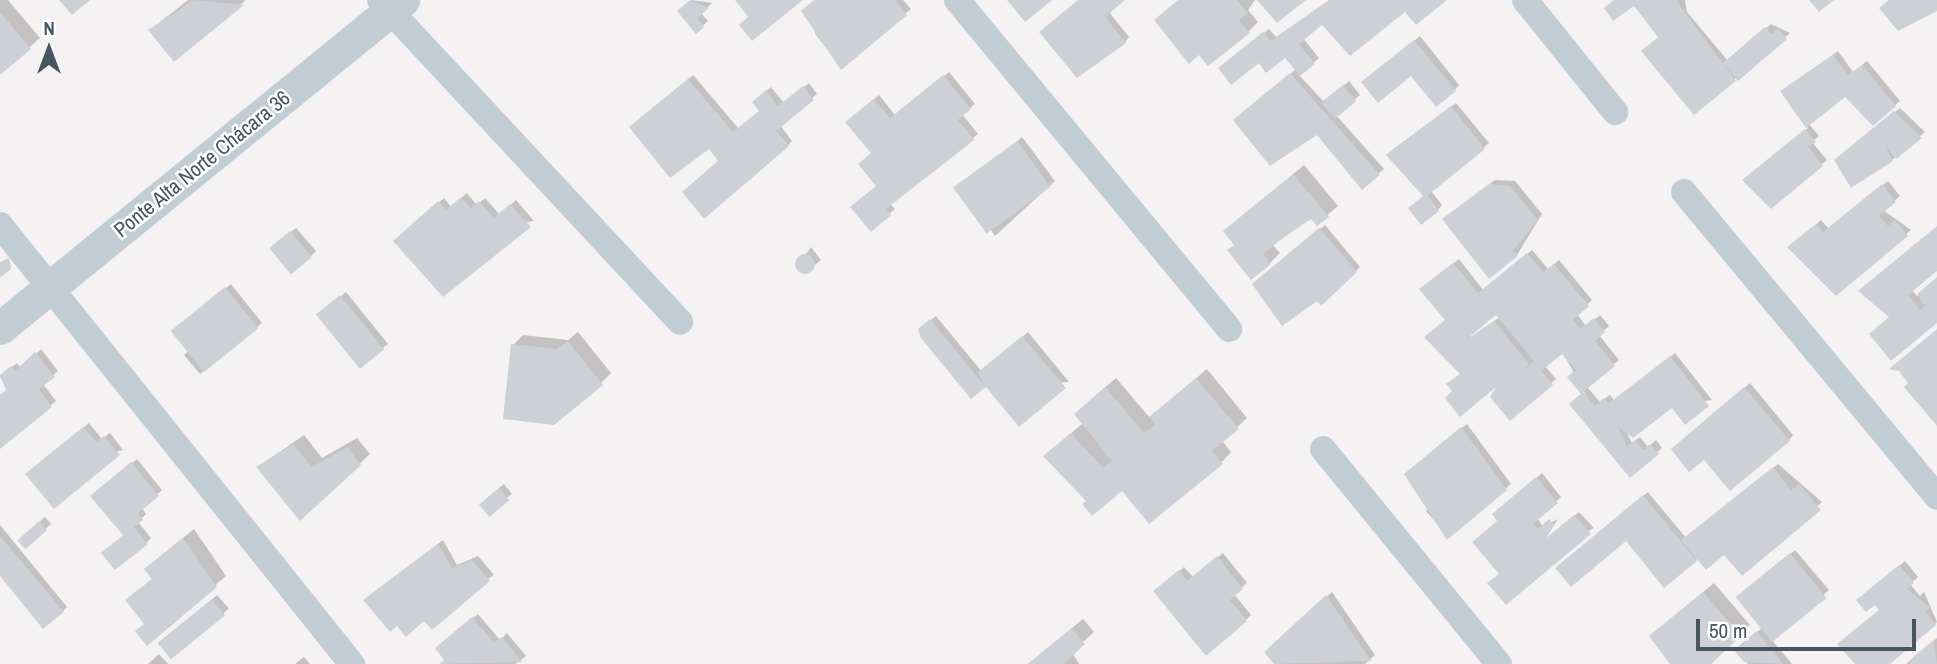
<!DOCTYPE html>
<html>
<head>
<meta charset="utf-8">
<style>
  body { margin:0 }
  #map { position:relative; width:1937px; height:664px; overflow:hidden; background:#f4f2f2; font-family:"Archivo Narrow",sans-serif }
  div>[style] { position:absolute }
  .shadow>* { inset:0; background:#0003; transform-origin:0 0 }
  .building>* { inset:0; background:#cdd0d6; transform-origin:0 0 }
  .round { border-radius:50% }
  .minor>* { height:26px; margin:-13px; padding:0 13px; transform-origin:13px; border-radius:13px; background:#c1ccd4 }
  .tertiary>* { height:33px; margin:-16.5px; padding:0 16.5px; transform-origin:16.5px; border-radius:16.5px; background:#c1ccd4 }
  span { translate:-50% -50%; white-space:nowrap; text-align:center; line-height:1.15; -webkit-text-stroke:5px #fff; paint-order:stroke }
  .street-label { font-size:21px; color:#475561 }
  .north { position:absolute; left:14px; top:14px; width:70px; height:70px; -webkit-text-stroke:5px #fff; paint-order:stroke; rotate:0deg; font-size:19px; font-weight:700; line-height:28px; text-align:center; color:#475561 }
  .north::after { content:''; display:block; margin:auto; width:24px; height:32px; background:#475561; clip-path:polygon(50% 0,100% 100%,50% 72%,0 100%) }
  .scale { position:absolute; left:1696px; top:619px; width:220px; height:32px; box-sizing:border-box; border:4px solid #475561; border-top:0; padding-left:9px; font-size:21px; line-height:24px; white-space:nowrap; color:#475561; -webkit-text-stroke:5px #fff; paint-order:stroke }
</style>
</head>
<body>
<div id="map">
  <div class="shadow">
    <div style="clip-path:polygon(0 0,8px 0,40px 38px,0 73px)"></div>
    <div style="clip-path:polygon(188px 0,246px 0,175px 60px,150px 30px)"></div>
    <div style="clip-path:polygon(692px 0,712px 3px,701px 13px,708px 21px,696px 32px,684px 6px)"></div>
    <div style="clip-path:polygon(817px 0,903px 0,911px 9px,842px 67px,815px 34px)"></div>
    <div style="clip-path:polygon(1079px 0,1123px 0,1109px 12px,1129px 37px,1125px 42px)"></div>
    <div style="clip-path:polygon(1179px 0,1255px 0,1248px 10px,1258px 22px,1248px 32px)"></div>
    <div style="clip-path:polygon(1330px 0,1444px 0,1322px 22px,1303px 38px,1319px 58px,1299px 75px,1324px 102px,1349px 81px,1360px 95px,1336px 115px,1384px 169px,1362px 188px,1317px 132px,1240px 116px,1296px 69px,1285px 55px,1225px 64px,1269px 29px,1276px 37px)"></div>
    <div style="clip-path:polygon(1616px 0,1685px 0,1687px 12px,1728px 61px,1771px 24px,1790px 33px,1694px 113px,1660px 37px,1635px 4px)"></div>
    <div style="clip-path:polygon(1420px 36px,1459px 85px,1455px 90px,1411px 74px,1368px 78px)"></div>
    <div style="clip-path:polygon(1838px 51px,1853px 72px,1867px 61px,1900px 101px,1895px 105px,1845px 94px,1809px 124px,1819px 136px,1812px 142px,1827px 160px,1771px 207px,1749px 176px,1808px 128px,1782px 91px)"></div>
    <div style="clip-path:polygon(949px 72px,975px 104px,962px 114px,978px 134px,890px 204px,895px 209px,871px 230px,878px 185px,873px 152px,852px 117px,879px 95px,895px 115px)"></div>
    <div style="clip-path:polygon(693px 75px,739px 129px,761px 110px,759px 97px,771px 87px,784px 103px,809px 83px,817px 94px,780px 125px,792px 141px,788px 145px,720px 161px,709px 146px,647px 113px)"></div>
    <div style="clip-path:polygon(1456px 103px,1489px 143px,1431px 191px,1442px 205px,1438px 210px,1392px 150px)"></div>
    <div style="clip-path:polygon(1900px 108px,1925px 132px,1892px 160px,1841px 155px)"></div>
    <div style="clip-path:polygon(1022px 137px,1055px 181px,995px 236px,962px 186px)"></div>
    <div style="clip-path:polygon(1304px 165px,1338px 206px,1317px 224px,1312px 217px,1273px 245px,1280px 253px,1270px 263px,1236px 244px,1225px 231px)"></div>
    <div style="clip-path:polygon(1495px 180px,1515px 181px,1542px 214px,1517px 255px,1449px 215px)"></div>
    <div style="clip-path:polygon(1888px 181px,1900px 196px,1883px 210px,1911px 230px,1836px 293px,1794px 243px,1821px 220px,1829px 229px)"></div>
    <div style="clip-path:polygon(467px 193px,477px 205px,485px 198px,500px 215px,516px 200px,534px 221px,395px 241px,444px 198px,451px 207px)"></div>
    <div style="clip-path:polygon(1325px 225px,1360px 267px,1321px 303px,1258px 279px)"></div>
    <div style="clip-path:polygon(1937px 227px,1937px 269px,1912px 290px,1917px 296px,1937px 279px,1937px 320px,1891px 317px)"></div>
    <div style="clip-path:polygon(296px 228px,316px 251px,311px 256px,276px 243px)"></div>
    <div style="clip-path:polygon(811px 247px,821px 260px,804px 274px,798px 266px)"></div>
    <div style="clip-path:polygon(evenodd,1532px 250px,1548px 269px,1559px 260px,1592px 300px,1577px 314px,1586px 326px,1600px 315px,1609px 326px,1599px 335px,1619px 360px,1587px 387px,1600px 402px,1610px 395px,1614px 400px,1675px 353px,1712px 400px,1672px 406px,1626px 431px,1632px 443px,1640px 437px,1648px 447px,1656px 440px,1662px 448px,1630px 476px,1562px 351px,1545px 366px,1556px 379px,1510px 418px,1501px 381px,1454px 391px,1462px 373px,1447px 320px,1426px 285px,1459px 259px,1483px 290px,1532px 250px,1496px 313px,1500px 317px,1471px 337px,1470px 335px,1496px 313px)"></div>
    <div style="clip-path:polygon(231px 284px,262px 323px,200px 374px,184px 355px,189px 351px,178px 327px)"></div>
    <div style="clip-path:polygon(346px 292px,388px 344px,360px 367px,323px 311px)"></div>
    <div style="clip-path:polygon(936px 316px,982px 372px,1028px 332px,1069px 382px,986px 385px,971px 397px,925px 325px)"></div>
    <div style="clip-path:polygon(578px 332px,611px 373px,601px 383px,513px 345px,523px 335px,568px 340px)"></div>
    <div style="clip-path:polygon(41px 349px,58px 371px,43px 384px,56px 401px,0 446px,0 396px,8px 389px,0 376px,17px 363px,21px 368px)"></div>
    <div style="clip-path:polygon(1207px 369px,1247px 418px,1222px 441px,1231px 452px,1222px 462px,1088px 500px,1055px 447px,1083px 423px,1086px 404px,1116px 378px,1150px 418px)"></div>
    <div style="clip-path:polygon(1750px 383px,1793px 435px,1789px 440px,1704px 458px,1678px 445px)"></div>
    <div style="clip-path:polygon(89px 423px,102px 439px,110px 433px,123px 450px,32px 470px)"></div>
    <div style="clip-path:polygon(1467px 424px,1511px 484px,1448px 537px,1426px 511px,1431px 503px,1411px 469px)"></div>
    <div style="clip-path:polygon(304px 435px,322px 458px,357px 438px,370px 454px,301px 518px,258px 467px)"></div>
    <div style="clip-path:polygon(137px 459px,162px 490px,142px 508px,146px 514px,138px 522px,151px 538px,146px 543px,97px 491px)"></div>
    <div style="clip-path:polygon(1778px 464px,1822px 502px,1742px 574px,1724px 552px,1698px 558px,1664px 586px,1626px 539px,1562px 564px,1648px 492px,1686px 538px)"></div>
    <div style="clip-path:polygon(1542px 473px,1561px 497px,1537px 518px,1543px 526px,1558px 519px,1545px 539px,1579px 512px,1594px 528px,1501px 573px,1499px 510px)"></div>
    <div style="clip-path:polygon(504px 484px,512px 494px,507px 498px,486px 499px)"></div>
    <div style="clip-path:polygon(45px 517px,51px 524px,25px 547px,24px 536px)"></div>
    <div style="clip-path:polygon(0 525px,67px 607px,63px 611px,0 573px)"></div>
    <div style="clip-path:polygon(194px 529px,226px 576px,147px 644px,146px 623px,127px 600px,153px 578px,156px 560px)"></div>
    <div style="clip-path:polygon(443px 540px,457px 565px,478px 556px,494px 575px,424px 619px,370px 595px)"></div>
    <div style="clip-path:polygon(1795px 550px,1829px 590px,1771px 639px,1792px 664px,1748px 664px,1737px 650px,1763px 627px,1743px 593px)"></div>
    <div style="clip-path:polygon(1223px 553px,1247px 583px,1234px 594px,1251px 615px,1246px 620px,1160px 587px,1184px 567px,1193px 577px)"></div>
    <div style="clip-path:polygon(1905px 561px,1918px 577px,1910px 584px,1920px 596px,1924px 592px,1937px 622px,1887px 664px,1857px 664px,1881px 610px,1863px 596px)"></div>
    <div style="clip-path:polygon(1714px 583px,1750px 625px,1705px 664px,1673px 664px,1661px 627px)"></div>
    <div style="clip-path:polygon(1332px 592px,1375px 655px,1365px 664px,1276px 664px,1267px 652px)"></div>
    <div style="left:217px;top:595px;width:18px;height:69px;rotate:49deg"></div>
    <div style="clip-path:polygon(478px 614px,500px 640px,507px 633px,526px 656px,515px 664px,441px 664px,446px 660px,441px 644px)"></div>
    <div style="clip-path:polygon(1083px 619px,1094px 632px,1072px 652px,1079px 664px,1028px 664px)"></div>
    <div style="clip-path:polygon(1937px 638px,1937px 664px,1906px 664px)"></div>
    <div style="clip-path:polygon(159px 654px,168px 664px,148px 664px)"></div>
    <div style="clip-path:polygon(304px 657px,310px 664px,295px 664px)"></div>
  </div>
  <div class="building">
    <div style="clip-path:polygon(59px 0,90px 0,72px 15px)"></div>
    <div style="clip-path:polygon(194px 0,244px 5px,174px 62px,148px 30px)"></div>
    <div style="clip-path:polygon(690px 0,709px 8px,697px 18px,704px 27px,696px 34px,677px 11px)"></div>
    <div style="clip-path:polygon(735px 0,803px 0,752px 41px,739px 25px,748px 17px)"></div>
    <div style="clip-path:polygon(814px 0,895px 0,907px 15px,841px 70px,801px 11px)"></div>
    <div style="clip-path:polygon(1007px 0,1052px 0,1025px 22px)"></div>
    <div style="clip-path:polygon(1078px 0,1125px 0,1105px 17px,1126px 43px,1077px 78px,1039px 32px)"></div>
    <div style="clip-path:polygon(1178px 0,1237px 0,1248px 13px,1239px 20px,1250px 33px,1208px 66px,1199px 55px,1189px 64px,1154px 20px)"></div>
    <div style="clip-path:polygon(1257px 0,1306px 0,1277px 23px)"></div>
    <div style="clip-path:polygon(1329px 0,1447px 0,1416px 25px,1405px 12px,1350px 56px,1322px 25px,1299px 44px,1315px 64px,1300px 76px,1285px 58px,1266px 73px,1259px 63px,1231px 85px,1218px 68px,1263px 32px,1271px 41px)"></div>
    <div style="clip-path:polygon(1614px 0,1676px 0,1736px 81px,1694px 115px,1641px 51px,1658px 37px,1634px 6px,1613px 21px,1604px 8px)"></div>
    <div style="clip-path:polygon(1809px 0,1834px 0,1819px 12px)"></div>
    <div style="clip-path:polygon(1889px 0,1937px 0,1937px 11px,1898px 31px,1879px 8px)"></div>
    <div style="clip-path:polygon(0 12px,31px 49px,0 75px)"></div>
    <div style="clip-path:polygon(1765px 27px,1771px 34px,1778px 28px,1787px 39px,1738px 81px,1723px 63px)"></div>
    <div style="clip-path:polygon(1414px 40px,1456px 91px,1436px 107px,1411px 76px,1378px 103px,1361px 82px)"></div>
    <div style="clip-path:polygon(1833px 55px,1848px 75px,1862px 65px,1896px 106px,1873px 126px,1845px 97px,1806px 128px,1780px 91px)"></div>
    <div style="clip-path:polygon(1290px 73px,1380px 175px,1362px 190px,1317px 135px,1270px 166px,1233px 120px)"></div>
    <div style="clip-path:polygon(943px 75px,971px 109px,958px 120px,974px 140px,886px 209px,891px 215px,871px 232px,850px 207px,876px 186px,858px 164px,871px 153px,845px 122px,874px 99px,890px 118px)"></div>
    <div style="clip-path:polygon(688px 79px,733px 132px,759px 111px,752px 102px,766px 90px,778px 106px,803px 86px,814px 100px,776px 131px,789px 146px,704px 219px,682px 192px,718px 161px,709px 149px,670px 178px,629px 127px)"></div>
    <div style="left:1343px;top:85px;width:21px;height:28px;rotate:51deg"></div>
    <div style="clip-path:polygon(1451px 106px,1485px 149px,1427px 196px,1439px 211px,1421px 225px,1408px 208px,1423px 196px,1386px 155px)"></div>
    <div style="clip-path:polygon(1894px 111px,1922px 138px,1896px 159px,1885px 146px,1893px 161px,1851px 188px,1834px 160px)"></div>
    <div style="clip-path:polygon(1805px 129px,1816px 142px,1808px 147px,1823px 166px,1771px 209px,1742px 180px)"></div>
    <div style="left:1017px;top:141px;width:57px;height:79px;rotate:54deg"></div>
    <div style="clip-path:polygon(1293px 174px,1329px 217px,1317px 226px,1311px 219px,1284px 237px,1263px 254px,1271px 264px,1251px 280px,1227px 250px,1234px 245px,1223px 231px)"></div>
    <div style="clip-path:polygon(1489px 184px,1510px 186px,1538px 220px,1513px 251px,1518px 256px,1489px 279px,1442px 219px)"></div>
    <div style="clip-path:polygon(1882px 184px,1896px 202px,1879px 216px,1888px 226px,1895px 220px,1908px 236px,1836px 296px,1787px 247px,1816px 224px,1823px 232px)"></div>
    <div style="clip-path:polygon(461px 197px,471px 208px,479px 201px,494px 218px,510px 204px,531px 227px,443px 297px,393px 241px,438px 201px,446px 210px)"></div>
    <div style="clip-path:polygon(1937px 226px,1937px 271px,1908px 295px,1920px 310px,1925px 306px,1917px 294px,1937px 277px,1937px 323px,1891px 361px,1869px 334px,1889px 317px,1858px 291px)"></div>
    <div style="clip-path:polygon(1319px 228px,1357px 272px,1321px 306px,1317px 301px,1282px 326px,1252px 284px)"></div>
    <div style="left:290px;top:231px;width:34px;height:27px;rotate:50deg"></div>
    <div style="clip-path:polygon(evenodd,1527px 253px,1543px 272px,1554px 264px,1589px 306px,1573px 320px,1580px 329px,1594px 318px,1605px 332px,1595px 341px,1615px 366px,1583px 392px,1595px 406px,1604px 398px,1608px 404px,1670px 356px,1709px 406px,1685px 425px,1672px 408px,1633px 438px,1618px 427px,1627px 446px,1635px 440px,1643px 450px,1650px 444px,1659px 454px,1630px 478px,1569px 404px,1581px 394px,1567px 377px,1576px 370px,1562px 354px,1541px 371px,1553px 385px,1510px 421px,1490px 397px,1496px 387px,1460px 417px,1445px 398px,1452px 391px,1446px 384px,1460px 374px,1424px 337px,1445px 320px,1419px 289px,1453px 263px,1478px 293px,1527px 253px,1496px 315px,1534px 361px,1522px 371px,1529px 364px,1494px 321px,1462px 343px,1496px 315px)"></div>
    <div class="round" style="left:795px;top:254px;width:20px;height:20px"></div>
    <div style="clip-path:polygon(9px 258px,11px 269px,0 278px,0 262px)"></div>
    <div style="left:225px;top:287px;width:53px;height:70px;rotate:51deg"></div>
    <div style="left:340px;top:295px;width:70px;height:31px;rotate:51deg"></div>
    <div style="clip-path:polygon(930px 319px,984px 385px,978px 372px,1022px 336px,1066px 388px,1019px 427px,986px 387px,971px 399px,921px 338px,918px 329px)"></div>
    <div style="clip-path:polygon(1937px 329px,1937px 426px,1904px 387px,1908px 383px,1899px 371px,1889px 369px)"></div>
    <div style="clip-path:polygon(568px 341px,603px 385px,554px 425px,503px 419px,511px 344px,557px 349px)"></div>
    <div style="clip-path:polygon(35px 352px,55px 377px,39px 389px,52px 407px,0 449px,0 395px,6px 390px,0 375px,11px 366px,15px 371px)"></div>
    <div style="clip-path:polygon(1196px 378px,1239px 429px,1212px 451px,1223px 464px,1149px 524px,1122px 491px,1092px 516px,1082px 504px,1086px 501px,1043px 456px,1071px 433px,1110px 476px,1103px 468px,1112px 461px,1074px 414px,1105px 387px,1144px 433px,1155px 425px,1149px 417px)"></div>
    <div style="clip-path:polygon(1744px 387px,1790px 441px,1730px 491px,1704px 460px,1689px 472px,1671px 449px)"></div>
    <div style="clip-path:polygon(83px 427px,97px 442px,104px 436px,120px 455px,54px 509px,25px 474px)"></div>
    <div style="clip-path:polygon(1461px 427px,1507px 490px,1447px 540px,1404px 474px)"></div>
    <div style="clip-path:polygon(293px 444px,312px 467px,347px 447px,361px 465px,300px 521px,256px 467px)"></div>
    <div style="clip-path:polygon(131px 462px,159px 496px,138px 513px,143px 520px,134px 527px,148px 544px,115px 570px,101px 553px,123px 535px,90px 496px)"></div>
    <div style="clip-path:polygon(1773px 467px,1791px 490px,1799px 484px,1821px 510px,1742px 576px,1724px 555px,1706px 570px,1681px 540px)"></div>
    <div style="clip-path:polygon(1536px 477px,1558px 503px,1533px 524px,1538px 529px,1549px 519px,1554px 525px,1545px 539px,1574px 515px,1591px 534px,1506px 605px,1487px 583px,1499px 574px,1472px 542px,1497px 521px,1492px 514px)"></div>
    <div style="left:499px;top:488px;width:16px;height:26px;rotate:50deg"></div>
    <div style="clip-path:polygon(1643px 495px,1697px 561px,1664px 588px,1626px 541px,1571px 587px,1555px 568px)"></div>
    <div style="left:39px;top:521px;width:12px;height:29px;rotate:48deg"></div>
    <div style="clip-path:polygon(0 536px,64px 612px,43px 629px,0 576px)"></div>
    <div style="clip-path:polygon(183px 538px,217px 587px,147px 646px,135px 631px,144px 624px,125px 600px,152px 579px,144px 569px)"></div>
    <div style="clip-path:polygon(438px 544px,452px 568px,472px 560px,490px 581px,432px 630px,424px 621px,406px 637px,397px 626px,390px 632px,363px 600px)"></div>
    <div style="left:1790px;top:553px;width:58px;height:70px;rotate:51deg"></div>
    <div style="clip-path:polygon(1217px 556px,1243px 589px,1230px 600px,1247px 621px,1206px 656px,1153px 591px,1179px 570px,1187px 581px)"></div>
    <div style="clip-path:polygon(1899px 565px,1914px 583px,1907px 589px,1930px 608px,1925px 611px,1936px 625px,1890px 664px,1855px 664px,1837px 644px,1879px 610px,1875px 605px,1866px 612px,1856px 600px)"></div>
    <div style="clip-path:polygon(1703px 592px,1741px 636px,1711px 664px,1670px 664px,1649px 636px)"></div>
    <div style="clip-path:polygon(1326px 595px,1371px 661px,1274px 664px,1264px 652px)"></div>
    <div style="left:212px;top:599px;width:21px;height:70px;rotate:51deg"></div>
    <div style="clip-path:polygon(472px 617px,494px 643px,502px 637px,522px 662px,439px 664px,444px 660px,435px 648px)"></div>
    <div style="clip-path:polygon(1072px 628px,1085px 644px,1064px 664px,1028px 664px)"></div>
    <div style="clip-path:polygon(1757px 631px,1769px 647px,1783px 664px,1744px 662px,1734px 650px)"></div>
    <div style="clip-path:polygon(1934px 640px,1937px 664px,1910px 664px,1914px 656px)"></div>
  </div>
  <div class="minor">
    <div style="left:380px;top:0;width:440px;rotate:47deg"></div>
    <div style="left:957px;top:0;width:427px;rotate:50.4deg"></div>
    <div style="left:1525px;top:0;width:144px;rotate:51.2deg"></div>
    <div style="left:1684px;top:192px;width:396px;rotate:50.3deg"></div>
    <div style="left:0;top:225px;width:563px;rotate:51.28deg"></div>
    <div style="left:1323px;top:449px;width:278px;rotate:50.7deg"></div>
  </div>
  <div class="tertiary">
    <div style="left:0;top:328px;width:520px;rotate:-39.14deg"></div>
  </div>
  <div class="street-label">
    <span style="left:202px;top:164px;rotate:-39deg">Ponte Alta Norte Chácara 36</span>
  </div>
  <div class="north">N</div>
  <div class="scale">50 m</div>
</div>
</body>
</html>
